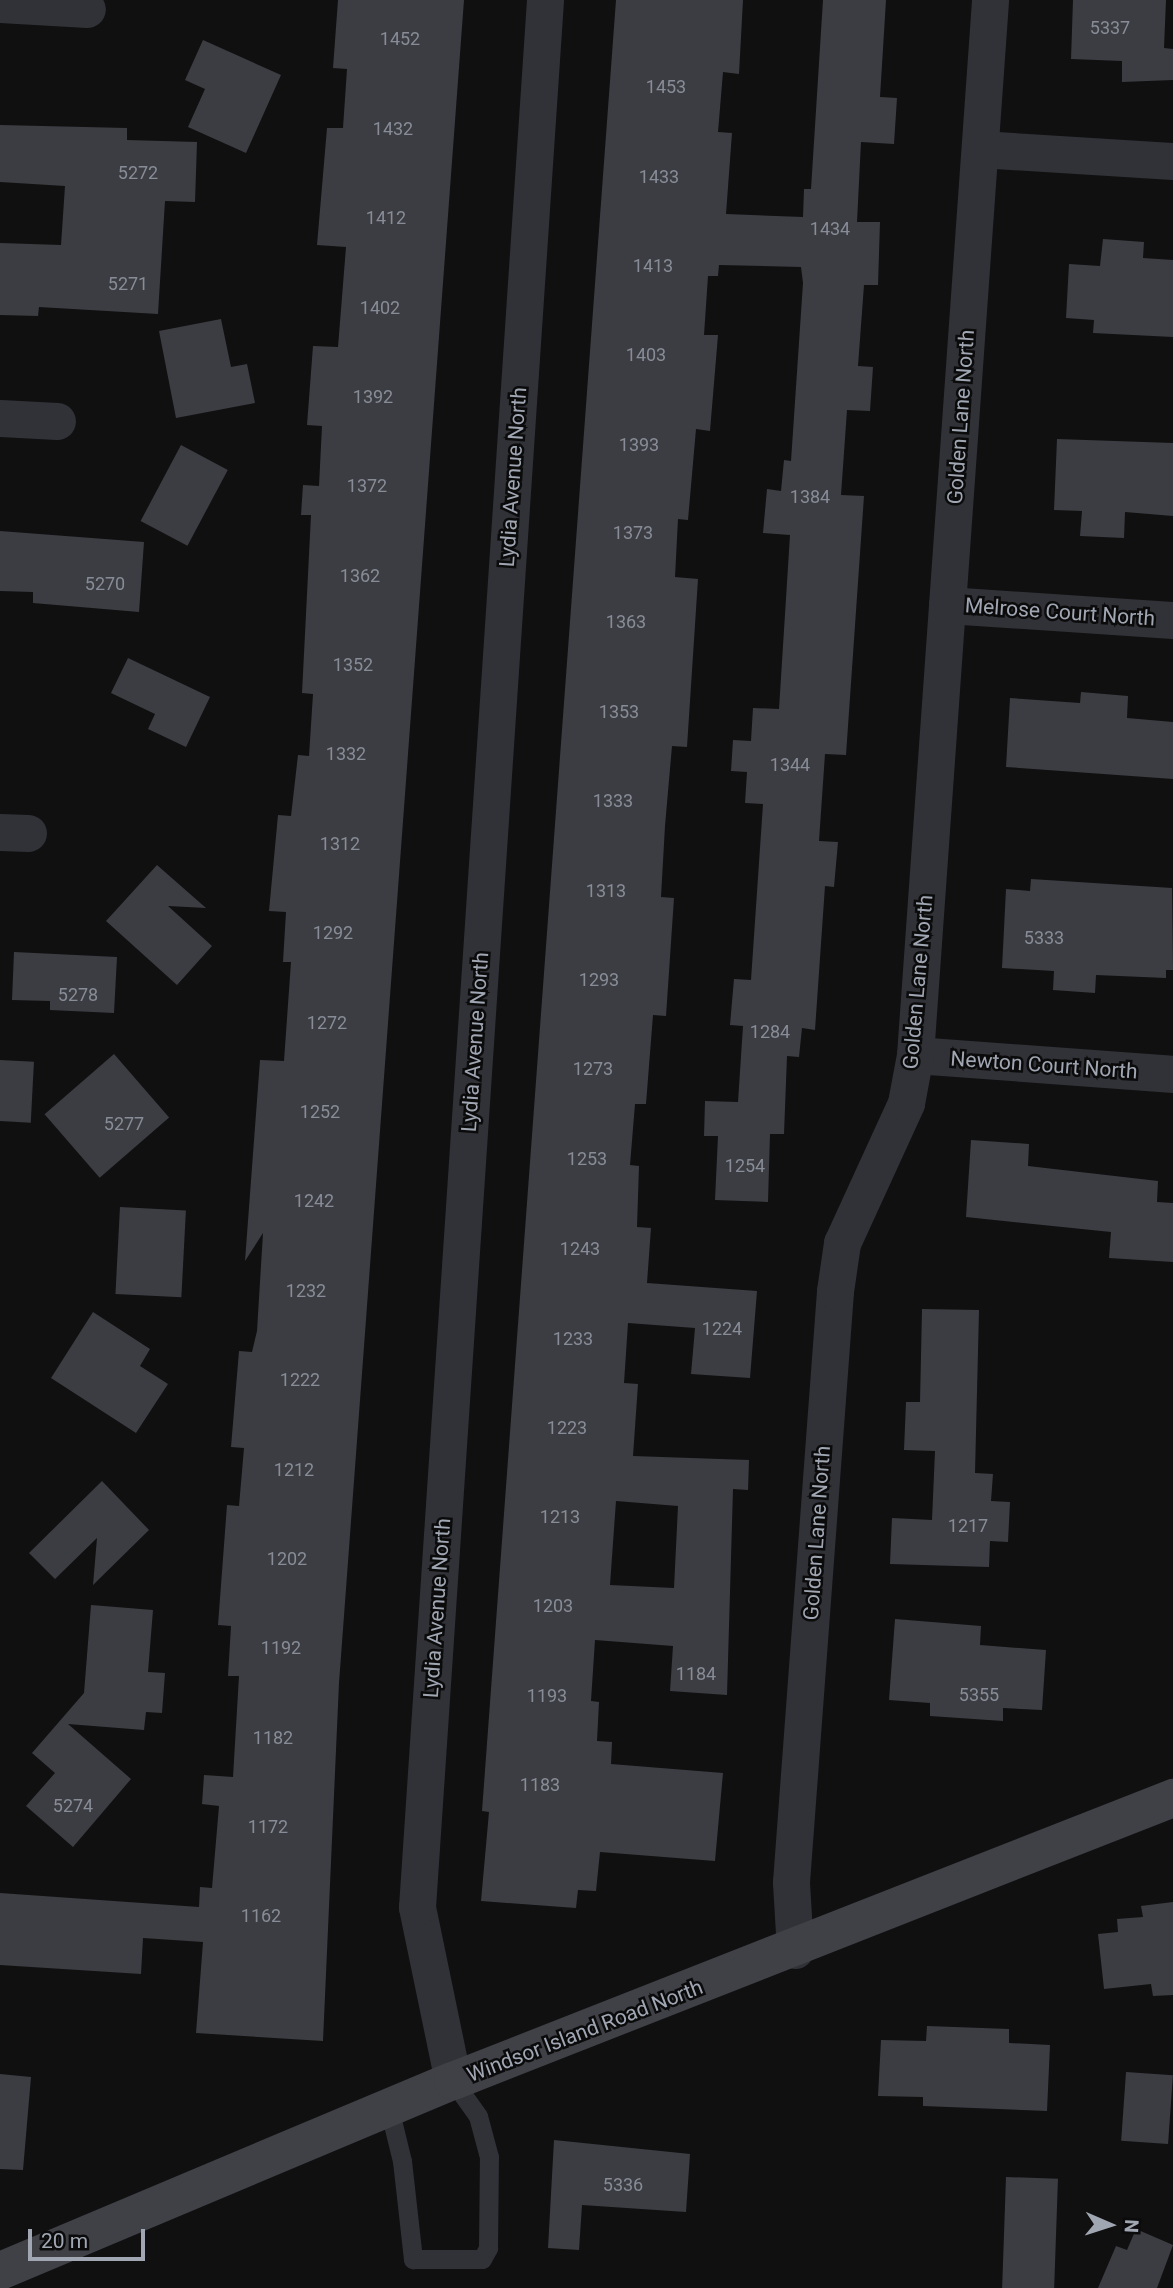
<!DOCTYPE html>
<html>
<head>
<meta charset="utf-8">
<style>
  body { margin:0 }
  #map { position:relative; width:1173px; height:2288px; overflow:hidden; background:#101011; font-family:Roboto,sans-serif }
  div>[style] { position:absolute }
  .building>* { inset:0; background:#3c3d42; transform-origin:0 0 }
  .lane>* { height:19px; margin:-9.5px; padding:0 9.5px; transform-origin:9.5px; border-radius:9.5px; background:#313237 }
  .street>* { height:37px; margin:-18.5px; padding:0 18.5px; transform-origin:18.5px; border-radius:18.5px; background:#313237 }
  .secondary>* { height:38px; margin:-19px; padding:0 19px; transform-origin:19px; border-radius:19px; background:#3f4147 }
  span { translate:-50% -50%; white-space:nowrap; text-align:center; line-height:1.15; -webkit-text-stroke:5px #0b0b0c; paint-order:stroke }
  .number-label { font-size:18px; color:#878c97 }
  .number-label span { -webkit-text-stroke-width:0 }
  .street-label { font-size:21px; color:#a0a7b3 }
  .north { position:absolute; left:1075px; top:2190px; width:70px; height:70px; -webkit-text-stroke:5px #0b0b0c; paint-order:stroke; rotate:93deg; font-size:19px; font-weight:700; line-height:28px; text-align:center; color:#a0a7b3 }
  .north::after { content:''; display:block; margin:auto; width:24px; height:32px; background:#a0a7b3; clip-path:polygon(50% 0,100% 100%,50% 72%,0 100%) }
  .scale { position:absolute; left:28px; top:2229px; width:117px; height:32px; box-sizing:border-box; border:4px solid #a0a7b3; border-top:0; padding-left:9px; font-size:21px; line-height:24px; white-space:nowrap; color:#a0a7b3; -webkit-text-stroke:5px #0b0b0c; paint-order:stroke }
</style>
</head>
<body>
<div id="map">
  <div class="building">
    <div style="clip-path:polygon(338px 0,464px 0,339px 1683px,323px 2041px,196px 2033px,203px 1942px,143px 1938px,141px 1974px,0 1965px,0 1893px,199px 1907px,200px 1887px,212px 1888px,219px 1806px,202px 1804px,204px 1775px,233px 1777px,239px 1676px,228px 1676px,231px 1626px,218px 1625px,227px 1505px,239px 1506px,244px 1448px,231px 1447px,239px 1351px,252px 1352px,257px 1331px,263px 1233px,245px 1261px,260px 1060px,284px 1061px,291px 962px,283px 962px,286px 912px,269px 911px,278px 815px,291px 816px,298px 755px,309px 756px,313px 694px,302px 693px,311px 515px,301px 515px,303px 485px,319px 486px,322px 426px,307px 425px,313px 346px,338px 347px,346px 247px,317px 245px,327px 128px,343px 128px,347px 69px,333px 68px)"></div>
    <div style="clip-path:polygon(evenodd,616px 0,743px 0,739px 74px,723px 72px,718px 132px,732px 133px,726px 214px,803px 217px,804px 189px,811px 189px,823px 0,886px 0,880px 97px,897px 98px,894px 144px,861px 142px,857px 222px,880px 222px,878px 285px,864px 285px,858px 366px,873px 367px,870px 411px,847px 410px,841px 495px,864px 496px,846px 755px,825px 754px,819px 841px,838px 842px,834px 887px,825px 886px,815px 1030px,802px 1028px,799px 1057px,787px 1056px,784px 1134px,770px 1134px,768px 1202px,715px 1200px,718px 1136px,704px 1136px,705px 1101px,738px 1102px,743px 1026px,730px 1025px,734px 979px,751px 980px,763px 804px,745px 803px,747px 772px,731px 771px,733px 740px,751px 741px,753px 708px,779px 709px,790px 535px,763px 533px,767px 489px,781px 491px,784px 460px,791px 461px,803px 283px,801px 267px,719px 265px,718px 276px,708px 276px,704px 335px,718px 335px,710px 431px,696px 429px,688px 520px,678px 519px,675px 577px,698px 579px,687px 747px,672px 746px,665px 826px,661px 897px,674px 898px,666px 1016px,653px 1015px,646px 1104px,635px 1104px,630px 1165px,639px 1166px,637px 1227px,651px 1228px,647px 1283px,757px 1291px,750px 1378px,691px 1374px,695px 1328px,628px 1323px,624px 1383px,638px 1384px,633px 1456px,749px 1460px,748px 1490px,733px 1489px,727px 1695px,670px 1691px,673px 1646px,595px 1640px,591px 1701px,599px 1702px,597px 1741px,612px 1742px,611px 1764px,723px 1773px,715px 1861px,600px 1852px,596px 1891px,578px 1890px,576px 1908px,481px 1901px,489px 1812px,482px 1811px,616px 0,616px 1501px,678px 1506px,674px 1588px,610px 1585px,616px 1501px)"></div>
    <div style="clip-path:polygon(1073px 0,1166px 0,1164px 48px,1173px 49px,1173px 80px,1122px 82px,1122px 61px,1071px 59px)"></div>
    <div style="clip-path:polygon(203px 40px,281px 75px,246px 153px,188px 127px,205px 89px,185px 80px)"></div>
    <div style="clip-path:polygon(0 125px,127px 128px,127px 140px,197px 142px,195px 202px,165px 201px,158px 314px,39px 307px,38px 316px,0 315px,0 243px,61px 245px,65px 186px,0 182px)"></div>
    <div style="clip-path:polygon(1103px 239px,1144px 242px,1143px 258px,1173px 260px,1173px 337px,1093px 333px,1094px 320px,1066px 318px,1069px 264px,1100px 266px)"></div>
    <div style="clip-path:polygon(221px 319px,231px 367px,247px 364px,255px 403px,176px 418px,159px 331px)"></div>
    <div style="clip-path:polygon(1057px 439px,1173px 443px,1173px 516px,1125px 512px,1124px 538px,1080px 536px,1082px 511px,1054px 510px)"></div>
    <div style="left:181px;top:445px;width:53px;height:86px;rotate:28deg"></div>
    <div style="clip-path:polygon(0 531px,144px 542px,139px 612px,33px 603px,33px 592px,0 591px)"></div>
    <div style="clip-path:polygon(128px 658px,210px 697px,186px 747px,148px 729px,155px 714px,111px 693px)"></div>
    <div style="clip-path:polygon(1081px 692px,1128px 696px,1127px 718px,1173px 722px,1173px 779px,1006px 767px,1010px 698px,1080px 703px)"></div>
    <div style="clip-path:polygon(157px 865px,206px 908px,168px 906px,212px 946px,177px 985px,106px 921px)"></div>
    <div style="clip-path:polygon(1031px 879px,1172px 888px,1173px 970px,1166px 970px,1166px 978px,1096px 975px,1095px 993px,1053px 990px,1054px 971px,1002px 968px,1006px 889px,1030px 891px)"></div>
    <div style="clip-path:polygon(14px 952px,117px 957px,114px 1013px,50px 1010px,50px 1001px,12px 1000px)"></div>
    <div style="left:114px;top:1054px;width:84px;height:92px;rotate:49deg"></div>
    <div style="left:0;top:1060px;width:34px;height:61px;rotate:3deg"></div>
    <div style="clip-path:polygon(971px 1140px,1029px 1144px,1028px 1166px,1158px 1181px,1157px 1202px,1173px 1203px,1173px 1262px,1109px 1258px,1111px 1232px,966px 1217px)"></div>
    <div style="left:120px;top:1207px;width:66px;height:87px;rotate:3deg"></div>
    <div style="clip-path:polygon(922px 1309px,979px 1310px,975px 1473px,993px 1474px,991px 1501px,1010px 1502px,1008px 1542px,990px 1541px,989px 1567px,890px 1564px,892px 1518px,932px 1520px,935px 1451px,904px 1450px,906px 1402px,920px 1402px)"></div>
    <div style="clip-path:polygon(93px 1312px,150px 1349px,140px 1366px,168px 1384px,136px 1433px,51px 1378px)"></div>
    <div style="clip-path:polygon(102px 1481px,149px 1530px,93px 1585px,97px 1538px,55px 1579px,29px 1553px)"></div>
    <div style="clip-path:polygon(91px 1605px,153px 1610px,148px 1672px,165px 1673px,162px 1713px,146px 1712px,144px 1730px,68px 1724px,131px 1779px,73px 1847px,26px 1806px,55px 1773px,32px 1753px,84px 1693px)"></div>
    <div style="clip-path:polygon(895px 1619px,981px 1626px,980px 1645px,1046px 1650px,1042px 1710px,1003px 1708px,1003px 1721px,930px 1716px,930px 1703px,889px 1700px)"></div>
    <div style="clip-path:polygon(1173px 1902px,1173px 1995px,1153px 1996px,1151px 1984px,1104px 1989px,1098px 1934px,1118px 1932px,1117px 1919px,1143px 1917px,1141px 1906px)"></div>
    <div style="clip-path:polygon(927px 2026px,1009px 2029px,1009px 2043px,1050px 2045px,1047px 2111px,923px 2106px,923px 2097px,878px 2096px,881px 2040px,926px 2041px)"></div>
    <div style="left:1126px;top:2072px;width:47px;height:69px;rotate:4deg"></div>
    <div style="clip-path:polygon(0 2074px,31px 2077px,23px 2170px,0 2169px)"></div>
    <div style="clip-path:polygon(554px 2140px,690px 2154px,686px 2212px,582px 2205px,579px 2250px,548px 2248px)"></div>
    <div style="left:1006px;top:2177px;width:52px;height:111px;rotate:2deg"></div>
    <div style="clip-path:polygon(1136px 2229px,1173px 2245px,1157px 2288px,1098px 2288px,1116px 2246px,1127px 2250px)"></div>
  </div>
  <div class="lane">
    <div style="left:389px;top:2108px;width:55px;rotate:76.2deg"></div>
    <div style="left:402px;top:2161px;width:99px;rotate:83.6deg"></div>
    <div style="left:413px;top:2259px;width:69px"></div>
    <div style="left:482px;top:2259px;width:13px;rotate:-61deg"></div>
    <div style="left:488px;top:2248px;width:91px;rotate:-89.4deg"></div>
    <div style="left:489px;top:2157px;width:42px;rotate:-105deg"></div>
    <div style="left:478px;top:2116px;width:43px;rotate:-125.5deg"></div>
  </div>
  <div class="street">
    <div style="left:0;top:4px;width:87px;rotate:3.3deg"></div>
    <div style="left:980px;top:149px;width:193px;rotate:3.6deg"></div>
    <div style="left:0;top:418px;width:57px;rotate:3deg"></div>
    <div style="left:947px;top:605px;width:226px;rotate:3.8deg"></div>
    <div style="left:0;top:832px;width:28px;rotate:2deg"></div>
    <div style="left:915px;top:1055px;width:259px;rotate:4.2deg"></div>
    <div style="left:795px;top:1950px;width:68px;rotate:-93.4deg"></div>
    <div style="left:791px;top:1882px;width:593px;rotate:-85.74deg"></div>
    <div style="left:835px;top:1291px;width:49px;rotate:-81.7deg"></div>
    <div style="left:842px;top:1243px;width:154px;rotate:-65.4deg"></div>
    <div style="left:906px;top:1103px;width:49px;rotate:-79.4deg"></div>
    <div style="left:915px;top:1055px;width:1058px;rotate:-85.93deg"></div>
    <div style="left:453px;top:2081px;width:178px;rotate:-101.7deg"></div>
    <div style="left:417px;top:1907px;width:1911px;rotate:-86.16deg"></div>
  </div>
  <div class="secondary">
    <div style="left:0;top:2271px;width:491px;rotate:-22.8deg"></div>
    <div style="left:453px;top:2081px;width:774px;rotate:-21.46deg"></div>
  </div>
  <div class="number-label">
    <span style="left:1110px;top:28px">5337</span>
    <span style="left:400px;top:39px">1452</span>
    <span style="left:666px;top:87px">1453</span>
    <span style="left:393px;top:129px">1432</span>
    <span style="left:138px;top:173px">5272</span>
    <span style="left:659px;top:177px">1433</span>
    <span style="left:386px;top:218px">1412</span>
    <span style="left:830px;top:229px">1434</span>
    <span style="left:653px;top:266px">1413</span>
    <span style="left:128px;top:284px">5271</span>
    <span style="left:380px;top:308px">1402</span>
    <span style="left:646px;top:355px">1403</span>
    <span style="left:373px;top:397px">1392</span>
    <span style="left:639px;top:445px">1393</span>
    <span style="left:367px;top:486px">1372</span>
    <span style="left:810px;top:497px">1384</span>
    <span style="left:633px;top:533px">1373</span>
    <span style="left:360px;top:576px">1362</span>
    <span style="left:105px;top:584px">5270</span>
    <span style="left:626px;top:622px">1363</span>
    <span style="left:353px;top:665px">1352</span>
    <span style="left:619px;top:712px">1353</span>
    <span style="left:346px;top:754px">1332</span>
    <span style="left:790px;top:765px">1344</span>
    <span style="left:613px;top:801px">1333</span>
    <span style="left:340px;top:844px">1312</span>
    <span style="left:606px;top:891px">1313</span>
    <span style="left:333px;top:933px">1292</span>
    <span style="left:1044px;top:938px">5333</span>
    <span style="left:599px;top:980px">1293</span>
    <span style="left:78px;top:995px">5278</span>
    <span style="left:327px;top:1023px">1272</span>
    <span style="left:770px;top:1032px">1284</span>
    <span style="left:593px;top:1069px">1273</span>
    <span style="left:320px;top:1112px">1252</span>
    <span style="left:124px;top:1124px">5277</span>
    <span style="left:587px;top:1159px">1253</span>
    <span style="left:745px;top:1166px">1254</span>
    <span style="left:314px;top:1201px">1242</span>
    <span style="left:580px;top:1249px">1243</span>
    <span style="left:306px;top:1291px">1232</span>
    <span style="left:722px;top:1329px">1224</span>
    <span style="left:573px;top:1339px">1233</span>
    <span style="left:300px;top:1380px">1222</span>
    <span style="left:567px;top:1428px">1223</span>
    <span style="left:294px;top:1470px">1212</span>
    <span style="left:560px;top:1517px">1213</span>
    <span style="left:968px;top:1526px">1217</span>
    <span style="left:287px;top:1559px">1202</span>
    <span style="left:553px;top:1606px">1203</span>
    <span style="left:281px;top:1648px">1192</span>
    <span style="left:696px;top:1674px">1184</span>
    <span style="left:979px;top:1695px">5355</span>
    <span style="left:547px;top:1696px">1193</span>
    <span style="left:273px;top:1738px">1182</span>
    <span style="left:540px;top:1785px">1183</span>
    <span style="left:73px;top:1806px">5274</span>
    <span style="left:268px;top:1827px">1172</span>
    <span style="left:261px;top:1916px">1162</span>
    <span style="left:623px;top:2185px">5336</span>
  </div>
  <div class="street-label">
    <span style="left:961px;top:417px;rotate:-86deg">Golden Lane North</span>
    <span style="left:513px;top:477px;rotate:-86deg">Lydia Avenue North</span>
    <span style="left:1060px;top:612px;rotate:4deg">Melrose Court North</span>
    <span style="left:918px;top:982px;rotate:-85deg">Golden Lane North</span>
    <span style="left:475px;top:1042px;rotate:-86deg">Lydia Avenue North</span>
    <span style="left:1044px;top:1065px;rotate:4deg">Newton Court North</span>
    <span style="left:817px;top:1533px;rotate:-86deg">Golden Lane North</span>
    <span style="left:437px;top:1608px;rotate:-86deg">Lydia Avenue North</span>
    <span style="left:585px;top:2031px;rotate:-21deg">Windsor Island Road North</span>
  </div>
  <div class="north">N</div>
  <div class="scale">20 m</div>
</div>
</body>
</html>
